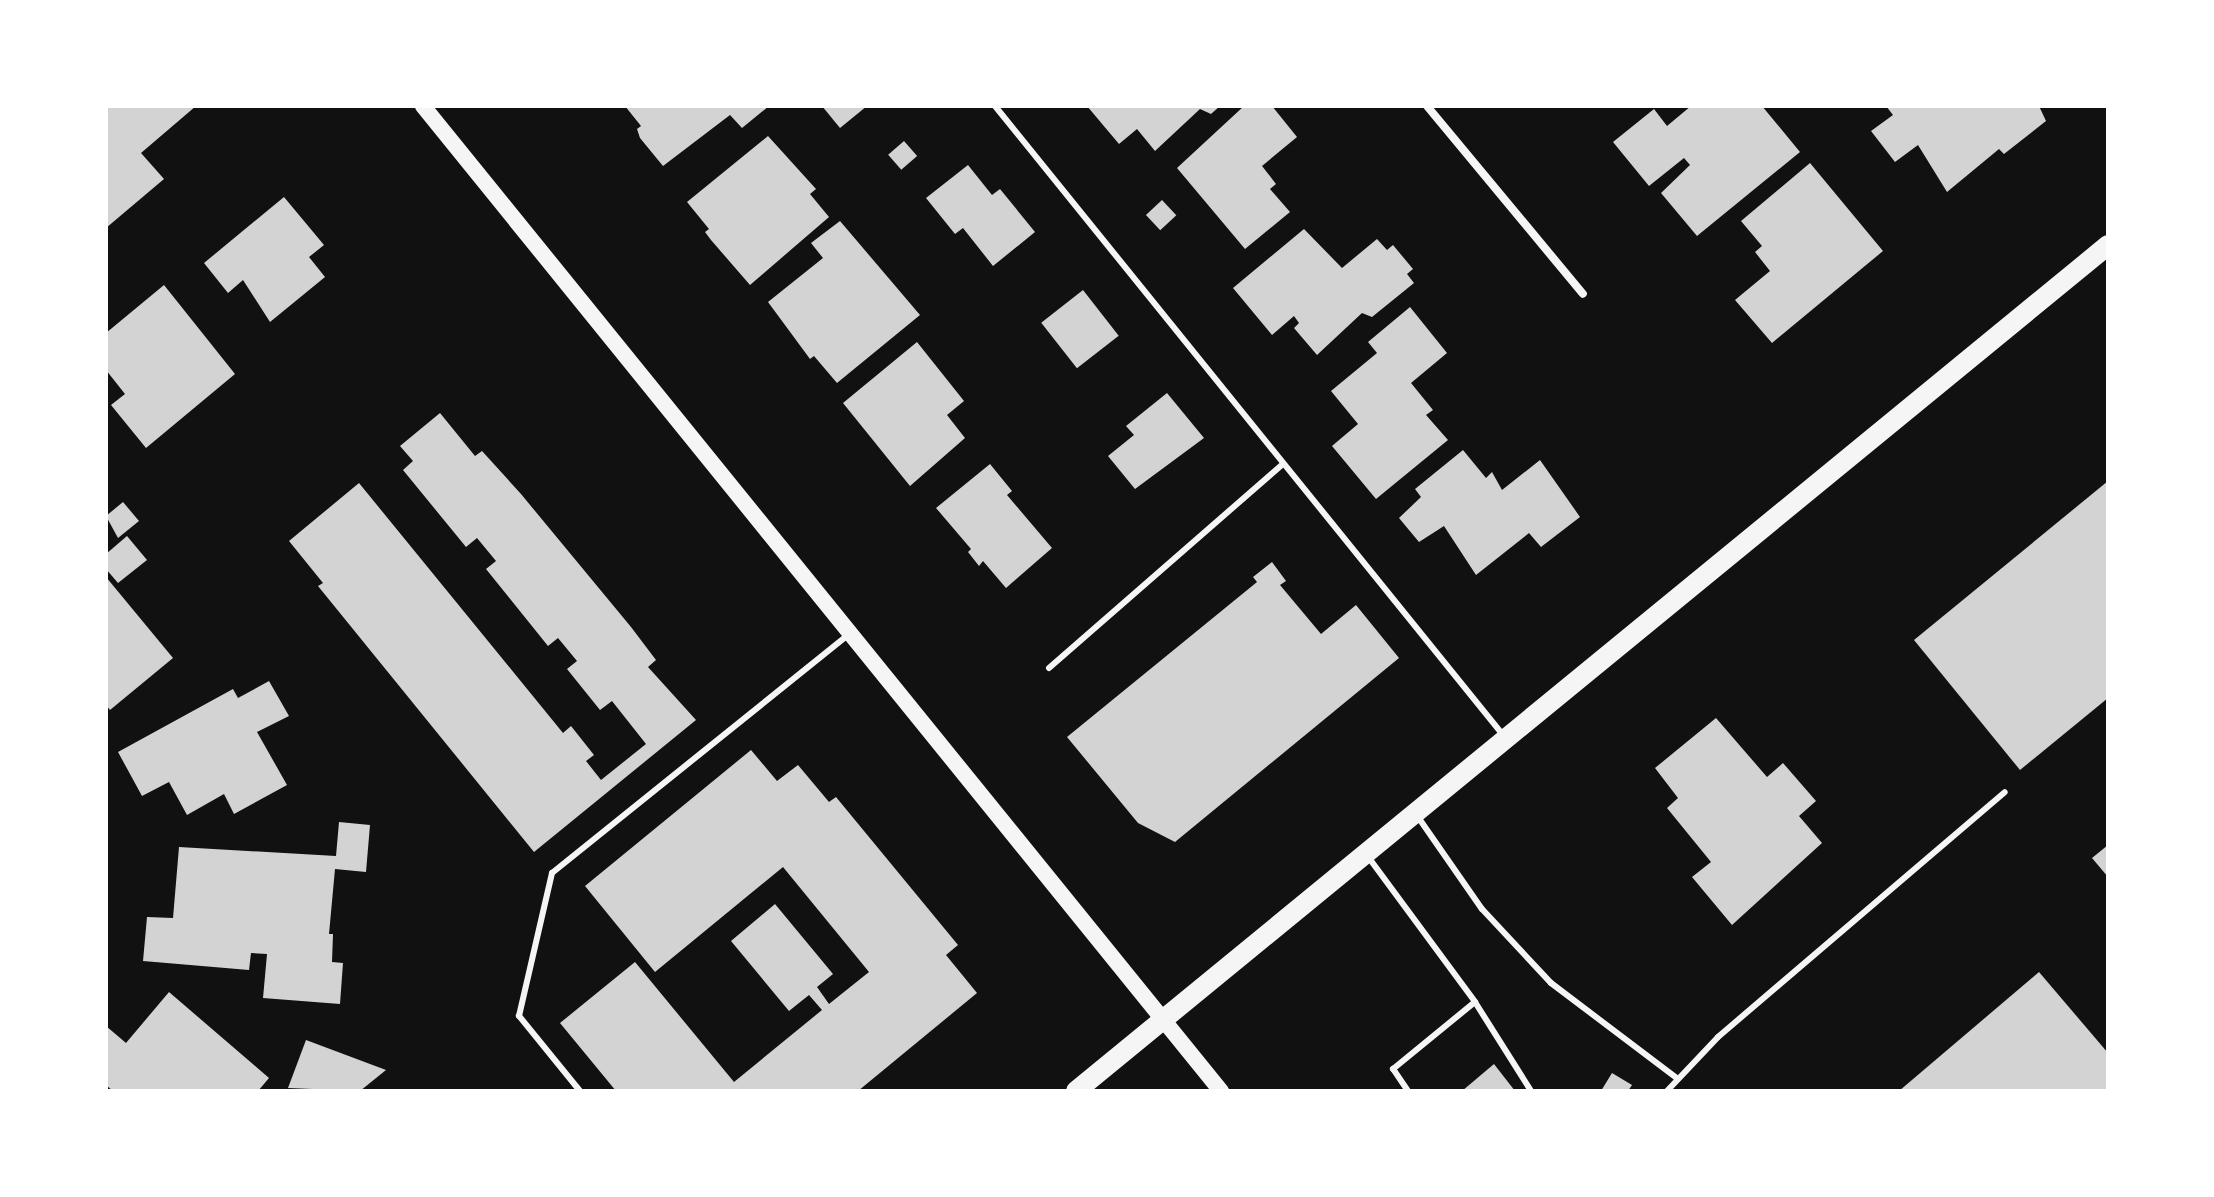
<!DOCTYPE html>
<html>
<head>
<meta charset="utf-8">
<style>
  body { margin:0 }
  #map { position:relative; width:2214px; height:1197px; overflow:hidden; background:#111; font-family:Mulish,sans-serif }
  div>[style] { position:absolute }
  .building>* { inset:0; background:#d3d3d3; transform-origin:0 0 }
  .service>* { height:6px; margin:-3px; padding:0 3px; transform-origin:3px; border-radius:3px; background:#f5f5f5 }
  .minor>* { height:8px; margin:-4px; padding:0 4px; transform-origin:4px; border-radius:4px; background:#f5f5f5 }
  .secondary>* { height:16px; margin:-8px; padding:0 8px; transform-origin:8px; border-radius:8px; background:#f5f5f5 }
  .primary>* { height:20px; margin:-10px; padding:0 10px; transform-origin:10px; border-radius:10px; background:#f5f5f5 }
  span { translate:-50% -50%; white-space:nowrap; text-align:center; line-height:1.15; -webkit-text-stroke:6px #fff; paint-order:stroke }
  .frame { position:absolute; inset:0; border:108px solid #fff; pointer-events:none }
</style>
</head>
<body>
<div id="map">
  <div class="building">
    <div style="clip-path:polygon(106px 106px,196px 106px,141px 153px,164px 179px,106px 228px)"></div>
    <div style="clip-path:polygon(625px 106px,769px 106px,742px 128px,730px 115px,663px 166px,640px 138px,637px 129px,641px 126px)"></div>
    <div style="clip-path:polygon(822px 106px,867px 106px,840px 128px)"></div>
    <div style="clip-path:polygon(1087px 106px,1220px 106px,1211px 114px,1200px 109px,1155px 151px,1137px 129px,1119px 144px)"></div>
    <div style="clip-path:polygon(1244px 106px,1272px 106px,1297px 137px,1262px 166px,1276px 184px,1270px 189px,1290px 212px,1245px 249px,1177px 168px)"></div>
    <div style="clip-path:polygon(1691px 106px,1762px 106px,1800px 152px,1697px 236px,1661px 193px,1690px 165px,1684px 158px,1649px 186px,1613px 142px,1654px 109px,1667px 126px)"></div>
    <div style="clip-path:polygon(1886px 106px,2039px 106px,2046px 121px,2004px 154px,1999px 149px,1947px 192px,1918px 145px,1895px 162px,1871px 131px,1893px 115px)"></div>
    <div style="clip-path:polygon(768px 136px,816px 189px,810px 194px,829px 217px,750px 285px,711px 240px,705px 232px,709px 229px,687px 202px)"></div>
    <div style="left:904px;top:141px;width:20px;height:21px;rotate:49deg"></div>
    <div style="clip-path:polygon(1810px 163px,1883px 251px,1772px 343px,1735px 300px,1770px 271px,1755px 252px,1762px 246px,1741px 221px)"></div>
    <div style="clip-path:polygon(968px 165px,992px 195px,1000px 189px,1035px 232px,993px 266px,963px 228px,955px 234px,926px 198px)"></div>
    <div style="clip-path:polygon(284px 197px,324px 245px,309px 257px,325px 277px,270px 322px,243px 280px,228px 293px,204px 263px)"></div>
    <div style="left:1162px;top:200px;width:21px;height:22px;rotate:47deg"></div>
    <div style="clip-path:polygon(840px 221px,920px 315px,837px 383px,814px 356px,810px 359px,768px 302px,823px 258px,811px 243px)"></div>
    <div style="clip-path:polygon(1304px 229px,1342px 268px,1377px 239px,1387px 250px,1393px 245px,1413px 269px,1407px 274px,1414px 283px,1372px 317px,1362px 313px,1317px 355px,1294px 328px,1299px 323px,1294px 316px,1272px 335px,1233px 288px)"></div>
    <div style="clip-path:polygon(164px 285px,235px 374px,146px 448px,111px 405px,125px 394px,106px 370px,106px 333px)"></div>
    <div style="left:1083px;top:290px;width:58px;height:53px;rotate:52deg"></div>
    <div style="clip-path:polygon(1410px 307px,1447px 353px,1411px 383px,1433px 410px,1426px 415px,1448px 440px,1376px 499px,1332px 446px,1358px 424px,1331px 391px,1377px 353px,1368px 342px)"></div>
    <div style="clip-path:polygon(917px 342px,964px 401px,947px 415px,965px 438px,910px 486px,843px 403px)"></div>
    <div style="clip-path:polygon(1167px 393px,1204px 438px,1135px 489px,1108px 456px,1134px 435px,1126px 426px)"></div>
    <div style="clip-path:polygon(440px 413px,475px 456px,482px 451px,521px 494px,631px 627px,656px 660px,648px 667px,696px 720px,534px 852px,318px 586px,323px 583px,289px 541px,359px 483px,563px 733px,571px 726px,594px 755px,586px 761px,601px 780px,646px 744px,612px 701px,600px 710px,567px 669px,577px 661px,558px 638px,548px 646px,486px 569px,496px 561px,477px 538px,466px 547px,403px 470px,413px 461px,400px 446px)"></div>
    <div style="clip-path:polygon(1463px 450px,1486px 478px,1492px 472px,1502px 490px,1540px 460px,1580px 517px,1541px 547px,1529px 533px,1476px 575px,1444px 526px,1419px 542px,1399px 518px,1421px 497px,1415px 489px)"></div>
    <div style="clip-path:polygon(990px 464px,1012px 491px,1007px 495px,1052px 548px,1006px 588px,983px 561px,979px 566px,968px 552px,971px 549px,936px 508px)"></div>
    <div style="clip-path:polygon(2108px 481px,2108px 698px,2020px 770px,1914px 640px)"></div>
    <div style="clip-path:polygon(123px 502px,139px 521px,118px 538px,106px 516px)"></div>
    <div style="clip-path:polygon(127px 536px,147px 560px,118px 583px,106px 569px,106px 554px)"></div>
    <div style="clip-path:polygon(1272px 562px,1286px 581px,1280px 585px,1321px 634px,1356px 605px,1399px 658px,1175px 842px,1138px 823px,1067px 737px,1257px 582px,1253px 577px)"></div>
    <div style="clip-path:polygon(106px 577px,173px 658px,110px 710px,106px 705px)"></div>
    <div style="clip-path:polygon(269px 681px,289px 716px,257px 732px,287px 785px,234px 814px,224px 794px,187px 815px,169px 782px,142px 796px,118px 752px,233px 689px,238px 698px)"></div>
    <div style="clip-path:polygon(1716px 718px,1767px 777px,1783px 763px,1816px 801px,1799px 816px,1822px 843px,1732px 925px,1692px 877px,1711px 862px,1667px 808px,1678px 798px,1655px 768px)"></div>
    <div style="clip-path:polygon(751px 750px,777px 781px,798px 765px,829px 802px,836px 797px,958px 945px,946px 955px,977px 993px,858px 1091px,616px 1091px,560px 1023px,635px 962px,734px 1082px,822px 1010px,809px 995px,789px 1011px,731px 941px,775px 904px,833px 974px,817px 987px,829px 1004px,869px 972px,783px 867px,655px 972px,585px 886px)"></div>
    <div style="clip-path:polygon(339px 822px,370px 825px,366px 872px,335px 869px,329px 934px,333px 934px,332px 962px,343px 963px,340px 1004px,263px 998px,267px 954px,251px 953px,249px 970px,143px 961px,147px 917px,173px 918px,179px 847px,336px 856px)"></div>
    <div style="clip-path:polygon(2108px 845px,2108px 877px,2092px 858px)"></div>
    <div style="clip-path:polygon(2039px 972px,2108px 1053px,2108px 1091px,1899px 1091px)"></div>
    <div style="clip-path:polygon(169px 992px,269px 1078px,258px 1091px,113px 1091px,106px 1085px,106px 1026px,126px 1043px)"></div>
    <div style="clip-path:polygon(306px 1040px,386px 1070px,360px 1091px,288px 1088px)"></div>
    <div style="clip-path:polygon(1494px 1064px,1515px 1091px,1462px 1091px)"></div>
    <div style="clip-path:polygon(1612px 1073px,1632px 1085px,1628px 1091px,1601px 1091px)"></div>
  </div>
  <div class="service">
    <div style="left:995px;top:106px;width:809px;rotate:51.07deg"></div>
    <div style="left:1049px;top:668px;width:310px;rotate:-41.1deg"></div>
    <div style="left:1418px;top:817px;width:112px;rotate:55.2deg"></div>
    <div style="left:1482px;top:909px;width:101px;rotate:47deg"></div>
    <div style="left:1551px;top:983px;width:159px;rotate:37.1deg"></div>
    <div style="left:1369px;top:858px;width:179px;rotate:53.6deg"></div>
    <div style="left:1475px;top:1002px;width:105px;rotate:57.8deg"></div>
    <div style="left:580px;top:1091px;width:97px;rotate:-129.1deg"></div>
    <div style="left:519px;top:1016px;width:147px;rotate:-77deg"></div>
    <div style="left:552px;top:873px;width:380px;rotate:-38.8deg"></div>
    <div style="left:1408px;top:1091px;width:27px;rotate:-124deg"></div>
    <div style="left:1393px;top:1069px;width:106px;rotate:-39.3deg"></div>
    <div style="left:1667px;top:1091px;width:74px;rotate:-46.6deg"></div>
    <div style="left:1718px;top:1037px;width:377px;rotate:-40.5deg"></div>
  </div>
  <div class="minor">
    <div style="left:1427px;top:106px;width:244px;rotate:50.3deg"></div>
  </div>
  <div class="secondary">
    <div style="left:423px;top:106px;width:1268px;rotate:50.99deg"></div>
  </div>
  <div class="primary">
    <div style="left:1076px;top:1091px;width:1334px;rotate:-39.34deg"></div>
  </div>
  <div class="frame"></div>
</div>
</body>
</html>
